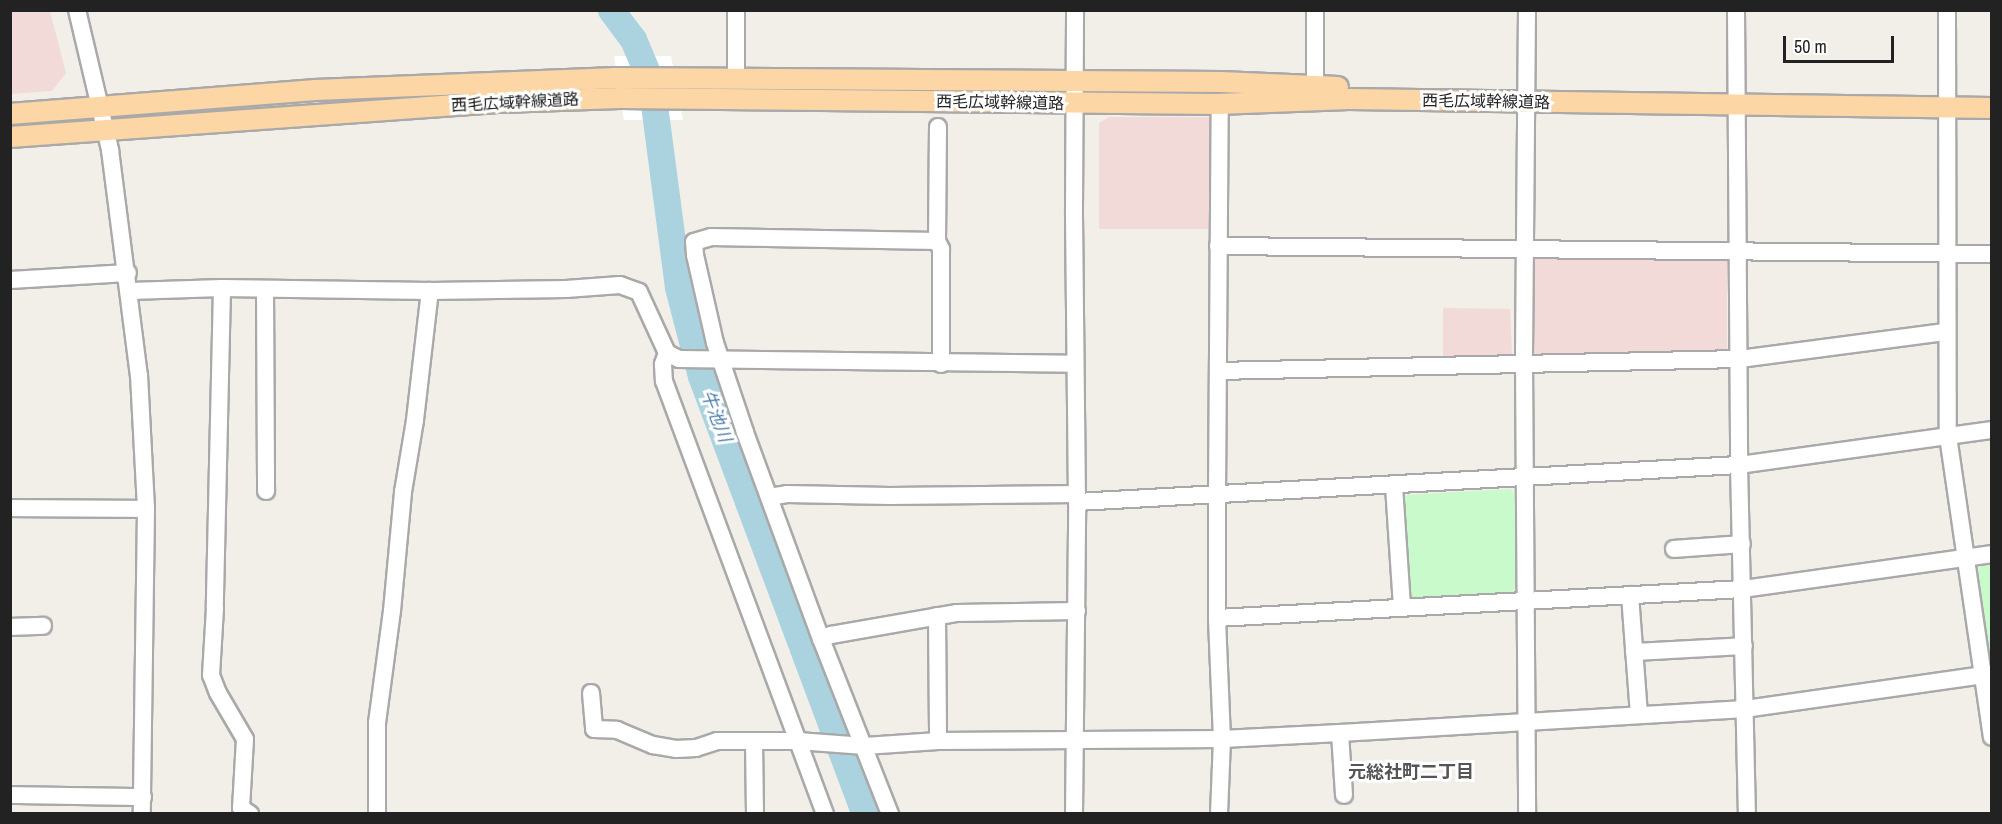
<!DOCTYPE html>
<html>
<head>
<meta charset="utf-8">
<style>
  body { margin:0 }
  #map { position:relative; width:2002px; height:824px; overflow:hidden; background:#f2efe9; font-family:"Archivo Narrow","Noto Sans JP",sans-serif }
  div>[style] { position:absolute }
  .commercial>* { inset:0; background:#f2dad9; transform-origin:0 0 }
  .park>* { inset:0; background:#c8facc }
  .pier>* { inset:0; background:#fff }
  .river>* { height:27px; margin:-13.5px; padding:0 13.5px; transform-origin:13.5px; border-radius:13.5px; background:#aad3df }
  .roads { filter:drop-shadow(2px 0 #a9a9a9) drop-shadow(-2px 0 #a9a9a9) drop-shadow(0 2px #a9a9a9) drop-shadow(0 -2px #a9a9a9) }
  .minor>* { height:16px; margin:-8px; padding:0 8px; transform-origin:8px; border-radius:8px; background:#fff }
  .major>* { height:20px; margin:-10px; padding:0 10px; transform-origin:10px; border-radius:10px; background:#fcd6a4 }
  span { translate:-50% -50%; white-space:nowrap; text-align:center; line-height:1.15; -webkit-text-stroke:6px #fff; paint-order:stroke }
  .street-label { font-size:16px; color:#222 }
  .water-label { font-size:18px; color:#4a7aab; font-style:italic }
  .neighbourhood-label { font-size:18px; color:#555; font-weight:700 }
  .frame { position:absolute; inset:0; border:12px solid #222; pointer-events:none }
  .scale { position:absolute; left:1783px; top:36px; width:111px; height:27px; box-sizing:border-box; border:3px solid #222; border-top:0; padding-left:8px; font-size:18px; line-height:21px; white-space:nowrap; color:#222; -webkit-text-stroke:4px #fff; paint-order:stroke }
</style>
</head>
<body>
<div id="map">
  <div class="commercial">
    <div style="clip-path:polygon(11px 10px,50px 11px,66px 73px,52px 91px,11px 94px)"></div>
    <div style="clip-path:polygon(1109px 117px,1212px 117px,1212px 229px,1099px 229px,1099px 123px)"></div>
    <div style="left:1526px;top:254px;width:201px;height:107px"></div>
    <div style="clip-path:polygon(1443px 308px,1510px 309px,1512px 353px,1503px 359px,1443px 360px)"></div>
  </div>
  <div class="park">
    <div style="clip-path:polygon(1510px 489px,1515px 495px,1515px 588px,1510px 595px,1410px 600px,1400px 501px,1406px 495px)"></div>
    <div style="clip-path:polygon(1991px 561px,1991px 660px,1978px 570px,1984px 562px)"></div>
  </div>
  <div class="pier">
    <div style="clip-path:polygon(614px 56px,671px 56px,683px 120px,624px 120px)"></div>
  </div>
  <div class="river">
    <div style="left:611px;top:10px;width:36px;rotate:53deg"></div>
    <div style="left:633px;top:39px;width:47px;rotate:67.3deg"></div>
    <div style="left:651px;top:82px;width:207px;rotate:82.5deg"></div>
    <div style="left:678px;top:287px;width:92px;rotate:75.5deg"></div>
    <div style="left:701px;top:376px;width:468px;rotate:69.5deg"></div>
  </div>
  <div class="roads">
    <div class="minor">
      <div style="left:77px;top:10px;width:144px;rotate:76.7deg"></div>
      <div style="left:110px;top:150px;width:227px;rotate:82.7deg"></div>
      <div style="left:139px;top:375px;width:134px;rotate:87deg"></div>
      <div style="left:146px;top:509px;width:305px;rotate:90.8deg"></div>
      <div style="left:736px;top:10px;width:68px;rotate:90deg"></div>
      <div style="left:1527px;top:10px;width:353px;rotate:90.5deg"></div>
      <div style="left:1524px;top:363px;width:451px;rotate:89.6deg"></div>
      <div style="left:1736px;top:10px;width:455px;rotate:89.6deg"></div>
      <div style="left:1739px;top:465px;width:349px;rotate:88.7deg"></div>
      <div style="left:1947px;top:10px;width:426px;rotate:89.9deg"></div>
      <div style="left:1948px;top:436px;width:304px;rotate:81.7deg"></div>
      <div style="left:1315px;top:85px;width:75px;rotate:-90deg"></div>
      <div style="left:937px;top:241px;width:114px;rotate:-89.5deg"></div>
      <div style="left:1218px;top:246px;width:774px;rotate:0.59deg"></div>
      <div style="left:10px;top:280px;width:118px;rotate:-3.4deg"></div>
      <div style="left:222px;top:288px;width:320px;rotate:91.3deg"></div>
      <div style="left:215px;top:608px;width:67px;rotate:93.4deg"></div>
      <div style="left:211px;top:675px;width:19px;rotate:69deg"></div>
      <div style="left:218px;top:693px;width:53px;rotate:59.6deg"></div>
      <div style="left:245px;top:739px;width:69px;rotate:93.3deg"></div>
      <div style="left:241px;top:808px;width:11px;rotate:34deg"></div>
      <div style="left:265px;top:289px;width:202px;rotate:89.7deg"></div>
      <div style="left:130px;top:291px;width:92px;rotate:-1.9deg"></div>
      <div style="left:222px;top:288px;width:208px;rotate:0.8deg"></div>
      <div style="left:430px;top:291px;width:136px;rotate:-0.8deg"></div>
      <div style="left:566px;top:289px;width:54px;rotate:-4.2deg"></div>
      <div style="left:620px;top:285px;width:20px;rotate:20deg"></div>
      <div style="left:639px;top:292px;width:67px;rotate:65.3deg"></div>
      <div style="left:667px;top:353px;width:13px;rotate:27deg"></div>
      <div style="left:679px;top:359px;width:396px;rotate:0.7deg"></div>
      <div style="left:667px;top:353px;width:12px;rotate:110deg"></div>
      <div style="left:663px;top:364px;width:17px;rotate:87deg"></div>
      <div style="left:664px;top:381px;width:462px;rotate:69.6deg"></div>
      <div style="left:1218px;top:371px;width:522px;rotate:-1.32deg"></div>
      <div style="left:1740px;top:359px;width:208px;rotate:-7.5deg"></div>
      <div style="left:1394px;top:486px;width:122px;rotate:86.2deg"></div>
      <div style="left:769px;top:497px;width:18px;rotate:-9deg"></div>
      <div style="left:787px;top:494px;width:103px;rotate:1.1deg"></div>
      <div style="left:890px;top:496px;width:187px;rotate:-0.6deg"></div>
      <div style="left:1077px;top:502px;width:663px;rotate:-3.2deg"></div>
      <div style="left:1739px;top:465px;width:255px;rotate:-7.9deg"></div>
      <div style="left:10px;top:508px;width:136px;rotate:0.4deg"></div>
      <div style="left:1674px;top:549px;width:68px;rotate:-4.2deg"></div>
      <div style="left:1630px;top:595px;width:119px;rotate:85.7deg"></div>
      <div style="left:937px;top:616px;width:125px;rotate:89.5deg"></div>
      <div style="left:1217px;top:618px;width:527px;rotate:-3.16deg"></div>
      <div style="left:1743px;top:589px;width:251px;rotate:-8deg"></div>
      <div style="left:10px;top:627px;width:33px;rotate:-2deg"></div>
      <div style="left:821px;top:639px;width:11px;rotate:-22deg"></div>
      <div style="left:831px;top:635px;width:128px;rotate:-9.9deg"></div>
      <div style="left:957px;top:613px;width:120px;rotate:-1deg"></div>
      <div style="left:1634px;top:652px;width:110px;rotate:-3.1deg"></div>
      <div style="left:591px;top:693px;width:36px;rotate:85deg"></div>
      <div style="left:594px;top:729px;width:23px;rotate:2deg"></div>
      <div style="left:617px;top:730px;width:39px;rotate:23deg"></div>
      <div style="left:653px;top:745px;width:23px;rotate:10deg"></div>
      <div style="left:676px;top:749px;width:20px;rotate:-3deg"></div>
      <div style="left:696px;top:748px;width:22px;rotate:-18deg"></div>
      <div style="left:717px;top:741px;width:81px"></div>
      <div style="left:798px;top:741px;width:67px;rotate:4.3deg"></div>
      <div style="left:865px;top:746px;width:73px;rotate:-3.9deg"></div>
      <div style="left:938px;top:741px;width:284px;rotate:-0.4deg"></div>
      <div style="left:1222px;top:739px;width:118px;rotate:-2.9deg"></div>
      <div style="left:1340px;top:733px;width:406px;rotate:-3.4deg"></div>
      <div style="left:1745px;top:709px;width:249px;rotate:-8.1deg"></div>
      <div style="left:1340px;top:733px;width:62px;rotate:86.3deg"></div>
      <div style="left:754px;top:741px;width:73px;rotate:89.2deg"></div>
      <div style="left:10px;top:795px;width:133px;rotate:0.9deg"></div>
      <div style="left:377px;top:814px;width:91px;rotate:-90deg"></div>
      <div style="left:377px;top:723px;width:113px;rotate:-82.4deg"></div>
      <div style="left:392px;top:611px;width:120px;rotate:-84.7deg"></div>
      <div style="left:403px;top:492px;width:73px;rotate:-80.5deg"></div>
      <div style="left:415px;top:420px;width:130px;rotate:-83.4deg"></div>
      <div style="left:890px;top:814px;width:188px;rotate:-111.5deg"></div>
      <div style="left:821px;top:639px;width:221px;rotate:-110.2deg"></div>
      <div style="left:745px;top:432px;width:94px;rotate:-108.6deg"></div>
      <div style="left:715px;top:343px;width:90px;rotate:-102.8deg"></div>
      <div style="left:695px;top:255px;width:13px;rotate:-94deg"></div>
      <div style="left:694px;top:242px;width:18px;rotate:-16deg"></div>
      <div style="left:711px;top:237px;width:226px;rotate:1deg"></div>
      <div style="left:937px;top:241px;width:9px;rotate:63deg"></div>
      <div style="left:941px;top:249px;width:115px;rotate:90deg"></div>
      <div style="left:1074px;top:814px;width:312px;rotate:-89.4deg"></div>
      <div style="left:1077px;top:502px;width:292px;rotate:-90.6deg"></div>
      <div style="left:1074px;top:210px;width:200px;rotate:-89.7deg"></div>
      <div style="left:1219px;top:814px;width:75px;rotate:-87.7deg"></div>
      <div style="left:1222px;top:739px;width:121px;rotate:-92.4deg"></div>
      <div style="left:1217px;top:618px;width:123px;rotate:-90deg"></div>
      <div style="left:1217px;top:495px;width:391px;rotate:-89.6deg"></div>
    </div>
    <div class="major">
      <div style="left:10px;top:114px;width:306px;rotate:-4.5deg"></div>
      <div style="left:315px;top:90px;width:301px;rotate:-2.3deg"></div>
      <div style="left:616px;top:78px;width:605px;rotate:0.38deg"></div>
      <div style="left:1221px;top:82px;width:117px;rotate:2.4deg"></div>
      <div style="left:10px;top:137px;width:489px;rotate:-4.1deg"></div>
      <div style="left:498px;top:102px;width:122px;rotate:-1.9deg"></div>
      <div style="left:620px;top:98px;width:597px;rotate:0.58deg"></div>
      <div style="left:1217px;top:104px;width:132px;rotate:-2.2deg"></div>
      <div style="left:1349px;top:99px;width:643px;rotate:0.8deg"></div>
    </div>
  </div>
  <div class="street-label">
    <span style="left:1486px;top:101px;rotate:1deg">西毛広域幹線道路</span>
    <span style="left:515px;top:102px;rotate:-3deg">西毛広域幹線道路</span>
    <span style="left:1000px;top:102px;rotate:1deg">西毛広域幹線道路</span>
  </div>
  <div class="water-label">
    <span style="left:716px;top:416px;rotate:69deg">牛池川</span>
  </div>
  <div class="neighbourhood-label">
    <span style="left:1411px;top:772px">元総社町二丁目</span>
  </div>
  <div class="frame"></div>
  <div class="scale">50 m</div>
</div>
</body>
</html>
